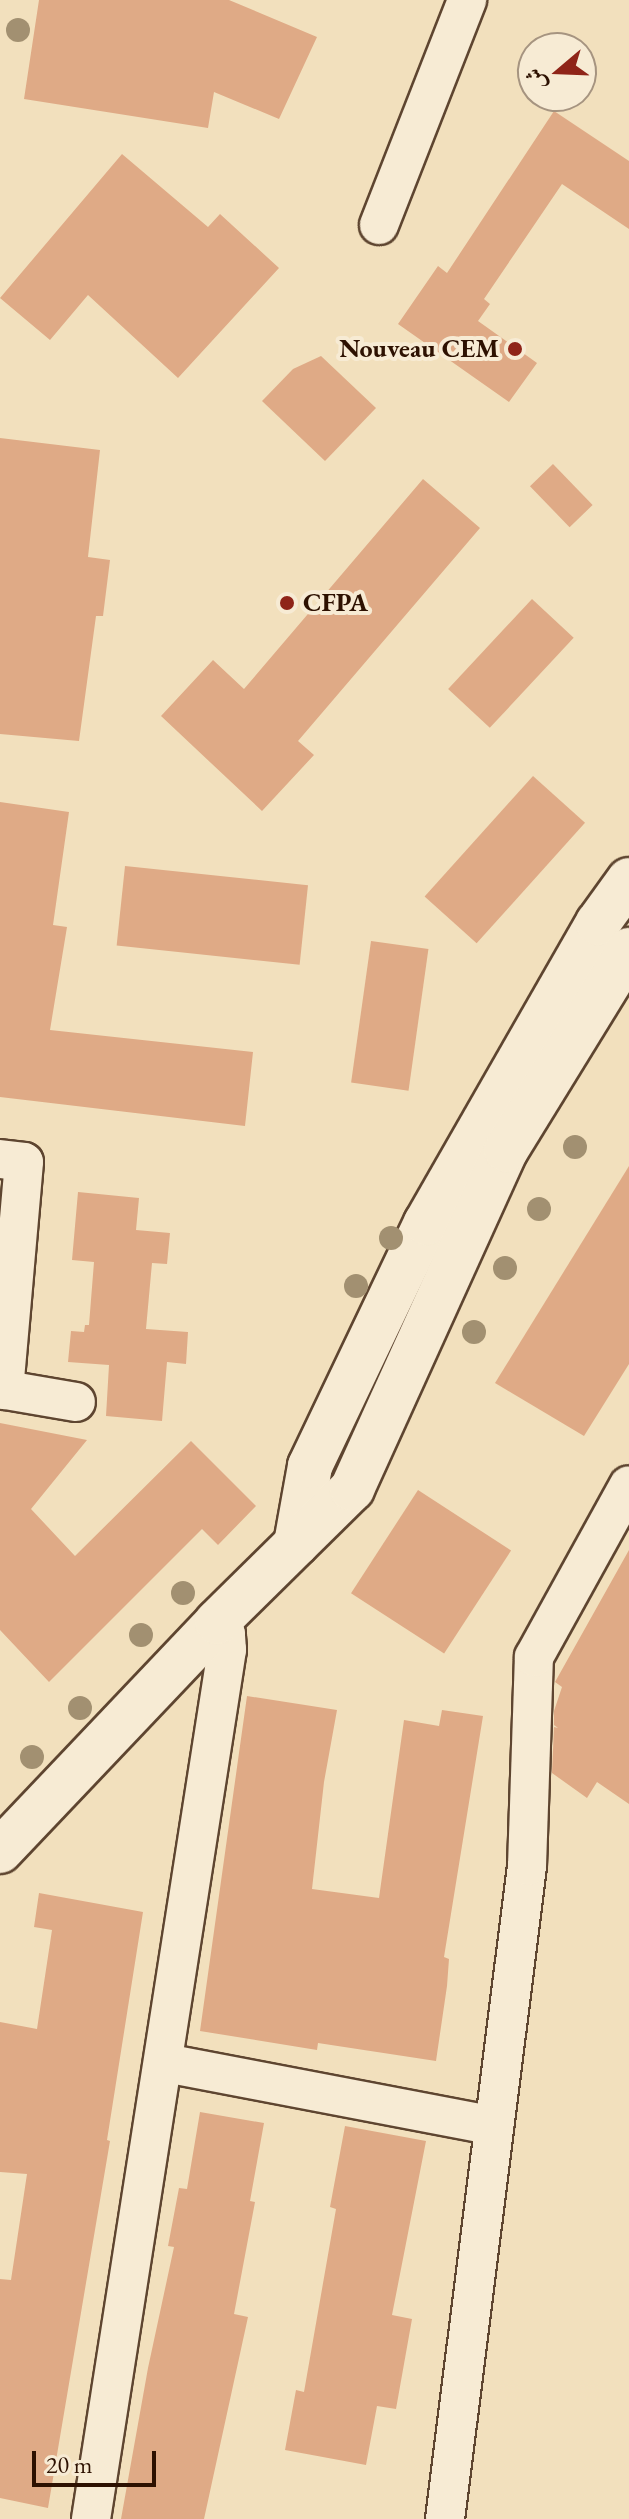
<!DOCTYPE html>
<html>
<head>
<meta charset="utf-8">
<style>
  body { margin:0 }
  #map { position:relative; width:629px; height:2519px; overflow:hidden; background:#f2e0bd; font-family:"EB Garamond",Amiri,serif }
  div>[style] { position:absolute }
  .building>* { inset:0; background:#dfaa86; transform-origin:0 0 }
  .roads { filter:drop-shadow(2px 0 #5e4530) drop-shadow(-2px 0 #5e4530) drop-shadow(0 2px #5e4530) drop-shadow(0 -2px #5e4530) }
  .street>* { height:38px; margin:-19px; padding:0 19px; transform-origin:19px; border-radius:19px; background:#f7ebd4 }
  .secondary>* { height:44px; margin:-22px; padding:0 22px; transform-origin:22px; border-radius:22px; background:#f7ebd4 }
  .trees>* { width:24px; height:24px; margin:-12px; border-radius:50%; background:#a29071 }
  .dots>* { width:22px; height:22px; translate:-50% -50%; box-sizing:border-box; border:4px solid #f7ebd4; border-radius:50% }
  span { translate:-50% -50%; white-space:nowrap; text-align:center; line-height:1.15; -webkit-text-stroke:8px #f7ebd4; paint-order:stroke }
  .poi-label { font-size:26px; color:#2d1101; font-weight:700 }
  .right { translate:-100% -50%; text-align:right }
  .left { translate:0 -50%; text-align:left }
  .north { position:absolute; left:517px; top:32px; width:80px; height:80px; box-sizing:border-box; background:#f7ebd4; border:2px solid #a69480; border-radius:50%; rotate:251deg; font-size:22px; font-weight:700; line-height:32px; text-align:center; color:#2d1101 }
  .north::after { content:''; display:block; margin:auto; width:28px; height:36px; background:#8f2418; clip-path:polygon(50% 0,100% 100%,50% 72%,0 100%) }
  .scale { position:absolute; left:32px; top:2451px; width:124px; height:36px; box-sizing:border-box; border:4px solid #2d1101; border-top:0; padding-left:10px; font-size:24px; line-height:28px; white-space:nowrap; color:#2d1101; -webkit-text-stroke:6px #f7ebd4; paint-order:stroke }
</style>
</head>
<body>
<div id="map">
  <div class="building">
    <div style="clip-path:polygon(39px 0,229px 0,317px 37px,279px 119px,214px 92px,208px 128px,24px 99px)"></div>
    <div style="clip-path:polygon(554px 111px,629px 161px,629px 229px,562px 184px,484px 299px,490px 304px,478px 321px,537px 363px,509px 402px,398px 324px,438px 266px,447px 273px)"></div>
    <div style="clip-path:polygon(122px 154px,208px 227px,220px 214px,279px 268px,178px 378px,88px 295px,50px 340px,0 298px)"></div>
    <div style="clip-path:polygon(321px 356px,376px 408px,325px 461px,262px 401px,293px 369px)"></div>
    <div style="clip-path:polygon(0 438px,100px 450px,88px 557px,110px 560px,103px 616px,96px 616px,79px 741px,0 734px)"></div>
    <div style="left:553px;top:464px;width:57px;height:32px;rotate:46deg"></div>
    <div style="clip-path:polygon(423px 479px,480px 528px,298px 741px,314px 755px,262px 811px,161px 716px,213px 660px,244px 689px)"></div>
    <div style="left:532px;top:599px;width:57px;height:123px;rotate:43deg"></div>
    <div style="left:533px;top:776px;width:70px;height:162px;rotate:42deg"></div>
    <div style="clip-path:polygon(0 802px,69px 812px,53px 925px,67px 927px,50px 1030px,253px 1052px,245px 1126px,0 1097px)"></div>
    <div style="left:125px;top:866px;width:184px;height:80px;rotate:6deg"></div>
    <div style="left:371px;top:941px;width:58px;height:143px;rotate:8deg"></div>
    <div style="clip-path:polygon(629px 1166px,629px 1364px,584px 1436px,495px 1383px)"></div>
    <div style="clip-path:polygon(78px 1192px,139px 1198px,136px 1230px,170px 1233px,167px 1264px,152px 1263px,146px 1329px,188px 1332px,186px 1364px,167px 1362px,162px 1421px,106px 1416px,109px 1365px,68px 1362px,71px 1331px,84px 1332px,85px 1325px,89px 1325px,94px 1262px,72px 1260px)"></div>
    <div style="clip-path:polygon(0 1423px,87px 1440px,31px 1509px,75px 1556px,191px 1441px,256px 1506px,218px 1545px,202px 1529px,49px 1682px,0 1630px)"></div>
    <div style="left:418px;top:1490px;width:111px;height:123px;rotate:33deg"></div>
    <div style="clip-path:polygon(629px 1550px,629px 1804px,597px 1782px,587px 1798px,552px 1773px,554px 1727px,558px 1728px,554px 1725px,554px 1711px,562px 1687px,555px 1682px)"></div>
    <div style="clip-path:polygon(247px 1696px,337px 1710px,324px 1782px,312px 1889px,379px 1898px,404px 1720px,439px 1726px,442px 1710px,483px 1716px,444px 1957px,449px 1959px,447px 1986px,436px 2061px,318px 2043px,317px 2050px,200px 2031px)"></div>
    <div style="clip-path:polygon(39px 1893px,143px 1912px,107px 2140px,110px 2141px,48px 2508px,0 2498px,0 2279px,11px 2280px,27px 2174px,0 2172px,0 2022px,37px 2029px,52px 1930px,34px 1927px)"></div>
    <div style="clip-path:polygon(200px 2112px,264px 2123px,250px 2201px,255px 2202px,234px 2314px,248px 2317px,204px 2519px,121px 2519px,148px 2368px,174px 2247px,168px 2246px,179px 2188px,187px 2189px)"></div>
    <div style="clip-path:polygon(345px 2126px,426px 2141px,392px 2315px,412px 2319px,396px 2409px,377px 2406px,366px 2465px,285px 2450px,296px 2390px,304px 2392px,336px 2209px,330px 2207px)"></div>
  </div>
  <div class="roads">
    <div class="street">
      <div style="left:379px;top:225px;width:242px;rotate:-68.6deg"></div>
      <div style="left:0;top:1159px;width:24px;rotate:7deg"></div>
      <div style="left:24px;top:1162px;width:229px;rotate:95deg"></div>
      <div style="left:0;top:1389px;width:77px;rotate:9.7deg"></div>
      <div style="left:165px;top:2063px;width:335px;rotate:10.8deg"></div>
      <div style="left:91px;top:2519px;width:880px;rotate:-81.11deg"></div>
      <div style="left:227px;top:1650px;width:16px;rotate:-94deg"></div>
      <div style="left:226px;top:1634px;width:15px;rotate:-127deg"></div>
      <div style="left:445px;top:2519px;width:658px;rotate:-82.84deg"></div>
      <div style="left:527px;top:1866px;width:209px;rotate:-88.1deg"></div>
      <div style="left:534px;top:1657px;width:196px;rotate:-61.1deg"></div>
    </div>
    <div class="secondary">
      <div style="left:296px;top:1544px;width:79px;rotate:-79.8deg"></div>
      <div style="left:310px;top:1466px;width:269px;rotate:-64.5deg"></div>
      <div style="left:426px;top:1223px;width:346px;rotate:-60.2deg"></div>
      <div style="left:598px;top:923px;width:53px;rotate:-54.2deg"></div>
      <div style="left:0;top:1851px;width:315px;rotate:-46.5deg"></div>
      <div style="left:217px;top:1622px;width:190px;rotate:-44.6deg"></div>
      <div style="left:352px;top:1489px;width:372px;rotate:-65.6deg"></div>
      <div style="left:506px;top:1150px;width:235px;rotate:-58.4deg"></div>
    </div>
  </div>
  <div class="trees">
    <div style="left:18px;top:30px"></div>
    <div style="left:575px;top:1147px"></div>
    <div style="left:539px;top:1209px"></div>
    <div style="left:391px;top:1238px"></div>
    <div style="left:505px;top:1268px"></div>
    <div style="left:356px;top:1286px"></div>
    <div style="left:474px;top:1332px"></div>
    <div style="left:183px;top:1593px"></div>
    <div style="left:141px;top:1635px"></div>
    <div style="left:80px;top:1708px"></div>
    <div style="left:32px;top:1757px"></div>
  </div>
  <div class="dots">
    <div style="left:515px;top:349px;background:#8f2418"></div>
    <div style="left:287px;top:603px;background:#8f2418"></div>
  </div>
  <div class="poi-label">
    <span class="right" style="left:499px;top:349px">Nouveau CEM</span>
    <span class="left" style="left:303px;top:603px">CFPA</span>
  </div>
  <div class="north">ش</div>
  <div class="scale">20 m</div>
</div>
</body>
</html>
